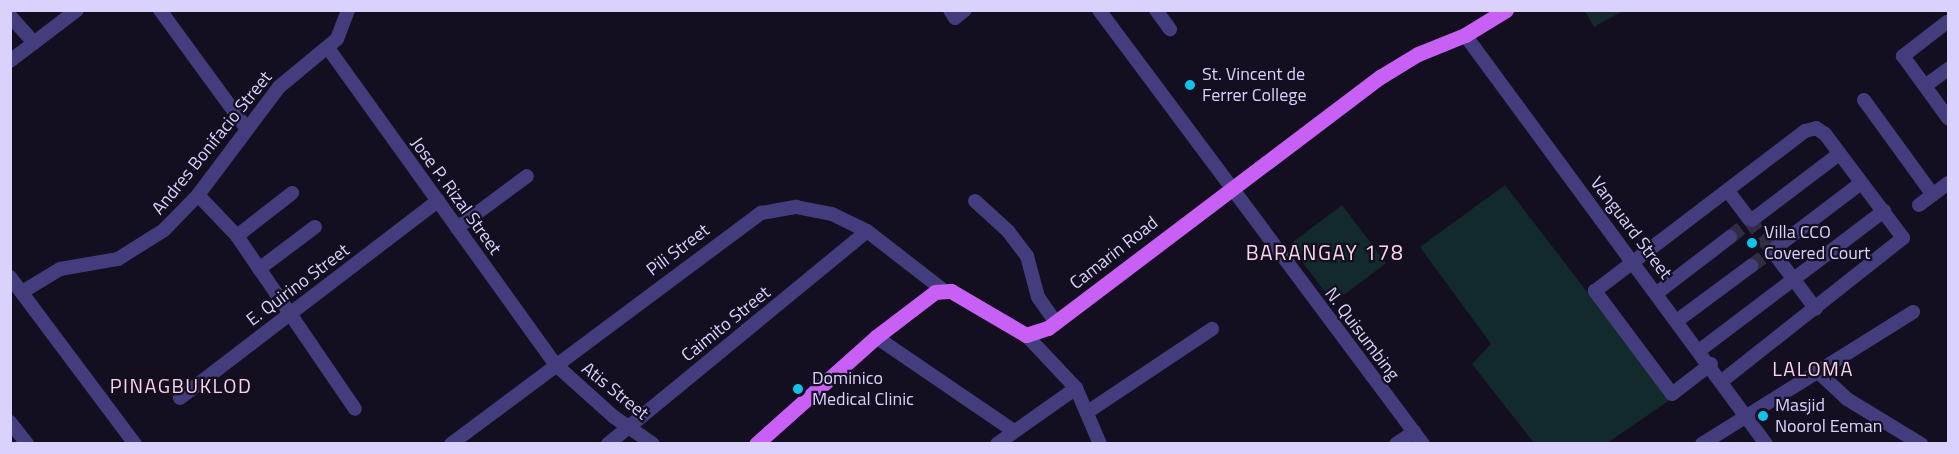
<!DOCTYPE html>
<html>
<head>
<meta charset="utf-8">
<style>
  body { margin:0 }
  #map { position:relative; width:1959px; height:454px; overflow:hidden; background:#130f21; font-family:"Titillium Web",sans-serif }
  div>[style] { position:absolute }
  .green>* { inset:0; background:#122a2b; transform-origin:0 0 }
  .minor-tunnel>* { height:14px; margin-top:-7px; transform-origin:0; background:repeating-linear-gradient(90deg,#312c42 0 14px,transparent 0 21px) }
  .minor>* { height:14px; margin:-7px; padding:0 7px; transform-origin:7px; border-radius:7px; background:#443d7d }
  .major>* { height:15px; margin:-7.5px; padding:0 7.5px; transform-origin:7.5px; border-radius:7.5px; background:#c960f5 }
  .dots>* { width:16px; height:16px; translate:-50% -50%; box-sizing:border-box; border:3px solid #130f21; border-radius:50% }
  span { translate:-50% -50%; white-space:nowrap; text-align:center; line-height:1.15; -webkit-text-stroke:4.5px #130f21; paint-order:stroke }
  .poi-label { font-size:18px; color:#dad2fc }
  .left { translate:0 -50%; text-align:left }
  .street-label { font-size:18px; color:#dad2fc }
  .neighbourhood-label { font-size:20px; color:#fcd4ea; letter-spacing:1.5px }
  .quarter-label { font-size:21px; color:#fcd4ea; letter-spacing:1.5px }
  .frame { position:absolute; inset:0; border:12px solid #dad2fc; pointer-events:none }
</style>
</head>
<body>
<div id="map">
  <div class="green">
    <div style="clip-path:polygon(1585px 11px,1623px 11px,1594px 27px)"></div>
    <div style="clip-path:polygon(1505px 185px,1670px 400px,1607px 443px,1534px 443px,1472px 364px,1491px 344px,1420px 247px)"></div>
    <div style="left:1342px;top:205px;width:73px;height:66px;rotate:53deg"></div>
  </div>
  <div class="minor-tunnel">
    <div style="left:1749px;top:219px;width:41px;rotate:54deg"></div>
    <div style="left:1730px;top:237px;width:28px;rotate:-38deg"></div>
    <div style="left:1751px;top:266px;width:29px;rotate:-36deg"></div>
  </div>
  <div class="minor">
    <div style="left:160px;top:10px;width:146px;rotate:53.9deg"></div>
    <div style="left:950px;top:10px;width:9px;rotate:58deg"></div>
    <div style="left:955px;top:18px;width:13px;rotate:-39deg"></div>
    <div style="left:1099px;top:10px;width:542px;rotate:53.26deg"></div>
    <div style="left:1156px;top:10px;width:24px;rotate:54deg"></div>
    <div style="left:10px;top:16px;width:36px;rotate:48deg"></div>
    <div style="left:1947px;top:22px;width:56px;rotate:142.3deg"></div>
    <div style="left:1903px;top:56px;width:77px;rotate:54deg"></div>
    <div style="left:1465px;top:35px;width:508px;rotate:53.65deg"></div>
    <div style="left:328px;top:48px;width:390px;rotate:54.3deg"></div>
    <div style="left:556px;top:365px;width:78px;rotate:41.9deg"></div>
    <div style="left:614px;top:417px;width:47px;rotate:34.7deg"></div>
    <div style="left:10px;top:61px;width:84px;rotate:-37.3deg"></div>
    <div style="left:1925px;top:86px;width:29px;rotate:-36deg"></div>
    <div style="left:1864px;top:100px;width:117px;rotate:54deg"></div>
    <div style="left:1728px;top:191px;width:35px;rotate:53deg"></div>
    <div style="left:198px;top:195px;width:57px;rotate:46.4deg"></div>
    <div style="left:237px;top:236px;width:209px;rotate:55.7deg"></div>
    <div style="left:975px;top:201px;width:45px;rotate:42.3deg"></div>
    <div style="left:1008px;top:231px;width:31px;rotate:53deg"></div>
    <div style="left:1027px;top:256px;width:42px;rotate:75deg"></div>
    <div style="left:1038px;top:297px;width:32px;rotate:55deg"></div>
    <div style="left:1919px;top:205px;width:36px;rotate:-37deg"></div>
    <div style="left:1752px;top:220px;width:109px;rotate:-37.2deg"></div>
    <div style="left:457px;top:228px;width:87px;rotate:-36.6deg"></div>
    <div style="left:237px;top:236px;width:70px;rotate:-38deg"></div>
    <div style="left:1774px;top:249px;width:109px;rotate:-37.2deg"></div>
    <div style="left:1773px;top:252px;width:71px;rotate:53deg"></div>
    <div style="left:259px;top:269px;width:70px;rotate:-36.9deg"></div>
    <div style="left:10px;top:277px;width:209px;rotate:53.2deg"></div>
    <div style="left:22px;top:292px;width:44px;rotate:-31.2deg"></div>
    <div style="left:60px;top:269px;width:59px;rotate:-9.8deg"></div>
    <div style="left:118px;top:259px;width:54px;rotate:-32.2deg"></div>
    <div style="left:164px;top:230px;width:49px;rotate:-45.8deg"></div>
    <div style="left:198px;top:195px;width:135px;rotate:-53.1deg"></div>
    <div style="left:279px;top:87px;width:75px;rotate:-39.6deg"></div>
    <div style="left:337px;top:39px;width:31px;rotate:-69deg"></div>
    <div style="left:1657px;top:293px;width:92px;rotate:-37.5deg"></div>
    <div style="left:1678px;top:320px;width:91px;rotate:-36.5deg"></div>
    <div style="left:1026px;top:335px;width:73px;rotate:46.7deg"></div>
    <div style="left:1076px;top:388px;width:61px;rotate:66.8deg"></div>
    <div style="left:876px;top:337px;width:167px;rotate:34.3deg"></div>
    <div style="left:1700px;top:350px;width:231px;rotate:-37.1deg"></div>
    <div style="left:1711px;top:364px;width:49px;rotate:142.4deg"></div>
    <div style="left:1672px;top:394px;width:129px;rotate:-126.8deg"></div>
    <div style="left:1595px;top:291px;width:264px;rotate:-37.3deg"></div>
    <div style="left:1805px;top:131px;width:11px;rotate:-15deg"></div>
    <div style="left:1816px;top:128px;width:11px;rotate:34deg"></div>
    <div style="left:1825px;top:134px;width:130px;rotate:53.1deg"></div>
    <div style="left:1903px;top:238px;width:229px;rotate:141.7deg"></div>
    <div style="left:1816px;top:370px;width:42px;rotate:43.1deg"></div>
    <div style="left:1847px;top:399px;width:87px;rotate:31.3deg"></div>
    <div style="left:180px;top:398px;width:325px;rotate:-37.4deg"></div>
    <div style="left:1089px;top:411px;width:148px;rotate:-33.7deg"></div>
    <div style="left:10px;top:422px;width:28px;rotate:52deg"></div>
    <div style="left:451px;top:444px;width:387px;rotate:-36.7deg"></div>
    <div style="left:761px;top:213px;width:36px;rotate:-10deg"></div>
    <div style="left:796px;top:207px;width:37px;rotate:11deg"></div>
    <div style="left:832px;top:214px;width:39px;rotate:26deg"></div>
    <div style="left:867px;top:231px;width:96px;rotate:37.8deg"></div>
    <div style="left:608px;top:444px;width:335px;rotate:-39.4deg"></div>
    <div style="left:997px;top:444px;width:97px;rotate:-35.3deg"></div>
    <div style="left:1396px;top:444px;width:22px;rotate:-34deg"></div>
    <div style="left:1702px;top:444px;width:249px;rotate:-32deg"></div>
  </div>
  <div class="major">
    <div style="left:756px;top:444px;width:161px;rotate:-41.7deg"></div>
    <div style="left:876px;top:337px;width:74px;rotate:-37.3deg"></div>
    <div style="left:935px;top:292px;width:16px;rotate:-4deg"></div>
    <div style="left:951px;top:291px;width:87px;rotate:30.4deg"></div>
    <div style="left:1026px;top:335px;width:23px;rotate:-18deg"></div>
    <div style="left:1048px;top:328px;width:416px;rotate:-37.1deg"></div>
    <div style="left:1380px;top:77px;width:44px;rotate:-31.2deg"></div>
    <div style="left:1418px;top:54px;width:51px;rotate:-22deg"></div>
    <div style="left:1465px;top:35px;width:48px;rotate:-31.4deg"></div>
  </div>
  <div class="dots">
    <div style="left:1190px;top:85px;background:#0fc4eb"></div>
    <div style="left:1752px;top:243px;background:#0fc4eb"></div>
    <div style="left:798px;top:389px;background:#0fc4eb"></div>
    <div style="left:1763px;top:416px;background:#0fc4eb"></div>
  </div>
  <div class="poi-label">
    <span class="left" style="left:1202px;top:85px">St. Vincent de<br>Ferrer College</span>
    <span class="left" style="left:1764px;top:243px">Villa CCO<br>Covered Court</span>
    <span class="left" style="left:812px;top:389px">Dominico<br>Medical Clinic</span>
    <span class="left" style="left:1775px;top:416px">Masjid<br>Noorol Eeman</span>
  </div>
  <div class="street-label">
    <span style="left:212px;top:143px;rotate:-51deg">Andres Bonifacio Street</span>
    <span style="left:456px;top:196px;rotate:54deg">Jose P. Rizal Street</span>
    <span style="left:1631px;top:228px;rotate:53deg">Vanguard Street</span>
    <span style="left:678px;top:250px;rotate:-37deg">Pili Street</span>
    <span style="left:1114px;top:253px;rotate:-38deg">Camarin Road</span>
    <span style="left:298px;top:285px;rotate:-37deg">E. Quirino Street</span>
    <span style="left:726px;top:324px;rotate:-39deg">Caimito Street</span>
    <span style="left:1362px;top:334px;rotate:53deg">N. Quisumbing</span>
    <span style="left:615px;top:391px;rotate:39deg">Atis Street</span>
  </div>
  <div class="neighbourhood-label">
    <span style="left:1813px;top:368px">LALOMA</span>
    <span style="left:181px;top:385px">PINAGBUKLOD</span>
  </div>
  <div class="quarter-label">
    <span style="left:1325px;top:252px">BARANGAY 178</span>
  </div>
  <div class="frame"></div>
</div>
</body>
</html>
